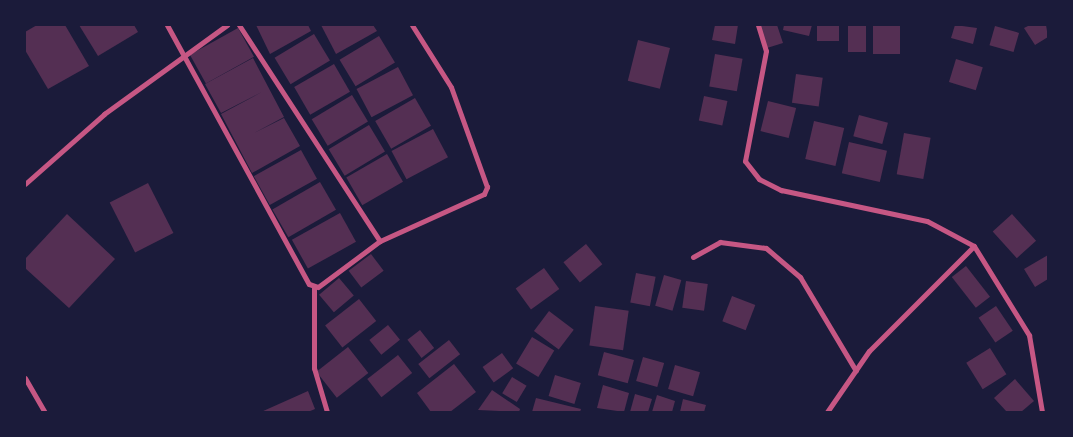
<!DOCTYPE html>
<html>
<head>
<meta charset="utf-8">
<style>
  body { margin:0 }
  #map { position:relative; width:1073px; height:437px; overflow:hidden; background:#1b1b3a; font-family:"Roboto Condensed",sans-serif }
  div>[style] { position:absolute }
  .building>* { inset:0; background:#542f53; transform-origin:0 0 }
  .minor>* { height:5px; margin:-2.5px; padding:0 2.5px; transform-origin:2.5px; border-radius:2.5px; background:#c65784 }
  span { translate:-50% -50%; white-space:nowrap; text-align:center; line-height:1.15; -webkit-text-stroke:4.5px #1b1b3a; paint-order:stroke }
  .frame { position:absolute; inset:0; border:26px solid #1b1b3a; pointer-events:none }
</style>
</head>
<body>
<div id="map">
  <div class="building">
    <div style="clip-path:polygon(37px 25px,65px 25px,89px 66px,48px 89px,25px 50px,25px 32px)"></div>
    <div style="clip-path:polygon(79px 25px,134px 25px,138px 32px,98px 56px)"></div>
    <div style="clip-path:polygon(256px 25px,308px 25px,311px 31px,270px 54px)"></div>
    <div style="clip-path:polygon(321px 25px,373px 25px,377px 31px,336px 54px)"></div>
    <div style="clip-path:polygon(715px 25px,738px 25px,735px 44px,712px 40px)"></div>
    <div style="clip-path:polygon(759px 25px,777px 25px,783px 43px,767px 48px)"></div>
    <div style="clip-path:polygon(784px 25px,812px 25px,809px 36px,783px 30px)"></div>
    <div style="left:817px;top:25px;width:22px;height:16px"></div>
    <div style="left:848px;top:25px;width:18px;height:27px"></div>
    <div style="left:873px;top:25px;width:27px;height:29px"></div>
    <div style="clip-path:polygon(955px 25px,977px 28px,973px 44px,951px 38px)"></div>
    <div style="clip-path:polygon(1030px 25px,1046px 25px,1048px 37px,1035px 45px,1024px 28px)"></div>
    <div style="left:995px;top:26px;width:25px;height:20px;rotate:16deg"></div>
    <div style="left:238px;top:28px;width:33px;height:55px;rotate:61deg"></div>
    <div style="left:314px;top:34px;width:31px;height:46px;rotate:59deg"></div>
    <div style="left:379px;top:36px;width:31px;height:46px;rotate:59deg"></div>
    <div style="left:638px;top:40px;width:33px;height:42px;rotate:14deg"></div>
    <div style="left:715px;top:54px;width:28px;height:33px;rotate:10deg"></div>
    <div style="clip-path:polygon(253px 58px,284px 117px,254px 133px,284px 118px,300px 146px,252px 173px,221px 114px,262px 92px,221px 113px,205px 84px)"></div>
    <div style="left:956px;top:59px;width:28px;height:24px;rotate:17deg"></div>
    <div style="left:334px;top:64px;width:32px;height:46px;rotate:60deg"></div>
    <div style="left:398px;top:67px;width:32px;height:47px;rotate:62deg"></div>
    <div style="left:796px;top:74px;width:27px;height:29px;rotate:8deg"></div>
    <div style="left:352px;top:95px;width:31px;height:47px;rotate:59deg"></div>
    <div style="left:704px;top:96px;width:24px;height:25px;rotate:12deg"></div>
    <div style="left:415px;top:98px;width:32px;height:46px;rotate:60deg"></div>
    <div style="left:768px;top:101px;width:29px;height:31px;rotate:14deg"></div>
    <div style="left:859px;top:115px;width:30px;height:22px;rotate:15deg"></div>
    <div style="left:814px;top:121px;width:31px;height:39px;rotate:13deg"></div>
    <div style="left:369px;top:125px;width:31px;height:47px;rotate:59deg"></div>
    <div style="left:433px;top:129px;width:32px;height:47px;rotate:62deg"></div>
    <div style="left:904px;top:133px;width:27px;height:42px;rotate:10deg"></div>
    <div style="left:849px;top:142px;width:39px;height:32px;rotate:13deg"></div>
    <div style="left:301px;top:150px;width:33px;height:54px;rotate:61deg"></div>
    <div style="left:387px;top:154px;width:32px;height:47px;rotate:60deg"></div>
    <div style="left:320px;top:182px;width:32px;height:55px;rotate:60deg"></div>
    <div style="left:148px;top:183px;width:56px;height:43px;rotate:63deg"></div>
    <div style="left:340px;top:213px;width:33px;height:55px;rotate:61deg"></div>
    <div style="clip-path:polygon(67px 214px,115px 259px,69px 308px,25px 268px,25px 259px)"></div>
    <div style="left:1012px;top:214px;width:36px;height:26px;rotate:48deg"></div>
    <div style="left:586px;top:244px;width:26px;height:29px;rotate:51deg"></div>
    <div style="left:371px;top:254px;width:21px;height:28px;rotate:53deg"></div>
    <div style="clip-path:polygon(1048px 255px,1048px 279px,1035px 287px,1024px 269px)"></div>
    <div style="left:966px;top:266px;width:39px;height:18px;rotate:52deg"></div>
    <div style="left:544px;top:268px;width:26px;height:35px;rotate:54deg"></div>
    <div style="left:636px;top:273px;width:20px;height:30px;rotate:11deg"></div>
    <div style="left:664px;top:275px;width:18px;height:32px;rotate:16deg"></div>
    <div style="left:339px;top:278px;width:23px;height:26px;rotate:50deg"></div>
    <div style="left:686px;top:281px;width:22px;height:27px;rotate:8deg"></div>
    <div style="left:732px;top:296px;width:25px;height:27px;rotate:21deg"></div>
    <div style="left:359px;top:299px;width:28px;height:43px;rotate:52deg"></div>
    <div style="left:595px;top:306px;width:34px;height:40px;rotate:8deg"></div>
    <div style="left:996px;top:306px;width:30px;height:21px;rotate:56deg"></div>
    <div style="left:549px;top:311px;width:31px;height:25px;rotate:37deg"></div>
    <div style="left:388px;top:325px;width:19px;height:24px;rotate:51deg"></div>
    <div style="left:420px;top:330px;width:23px;height:16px;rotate:52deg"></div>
    <div style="left:532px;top:337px;width:26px;height:31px;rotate:31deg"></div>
    <div style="left:449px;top:340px;width:18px;height:39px;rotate:52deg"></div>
    <div style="left:348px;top:347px;width:33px;height:40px;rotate:52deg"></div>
    <div style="left:990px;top:348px;width:31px;height:28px;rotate:58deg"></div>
    <div style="left:604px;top:352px;width:31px;height:24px;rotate:15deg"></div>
    <div style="left:502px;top:353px;width:19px;height:24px;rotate:54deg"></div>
    <div style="left:398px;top:355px;width:23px;height:39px;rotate:52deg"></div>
    <div style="left:643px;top:357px;width:22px;height:25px;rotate:16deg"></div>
    <div style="clip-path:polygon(454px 364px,476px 392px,450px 412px,431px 412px,417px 393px)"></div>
    <div style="left:675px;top:365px;width:26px;height:25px;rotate:16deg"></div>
    <div style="left:555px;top:375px;width:27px;height:22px;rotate:17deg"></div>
    <div style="left:512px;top:377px;width:17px;height:19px;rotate:31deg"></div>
    <div style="clip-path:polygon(1015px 379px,1034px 401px,1021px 412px,1007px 412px,994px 398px)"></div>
    <div style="clip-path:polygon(603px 385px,629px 393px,624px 412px,597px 408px)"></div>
    <div style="clip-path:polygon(492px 390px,520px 409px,519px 412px,478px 410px)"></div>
    <div style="clip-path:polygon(308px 391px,315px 409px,308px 412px,261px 412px)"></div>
    <div style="clip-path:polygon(635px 394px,652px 399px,648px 412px,630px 412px)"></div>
    <div style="clip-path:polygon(657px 395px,675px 401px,672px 412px,652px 412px)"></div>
    <div style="clip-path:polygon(536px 398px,581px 409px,580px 412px,532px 412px)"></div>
    <div style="clip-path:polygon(683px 399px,706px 405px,704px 412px,680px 412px)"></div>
  </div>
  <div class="minor">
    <div style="left:167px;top:25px;width:295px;rotate:61.3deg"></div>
    <div style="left:309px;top:284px;width:9px;rotate:18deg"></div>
    <div style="left:318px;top:287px;width:77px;rotate:-36.6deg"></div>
    <div style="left:239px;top:25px;width:258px;rotate:56.9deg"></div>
    <div style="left:380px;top:241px;width:114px;rotate:-24.3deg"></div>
    <div style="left:484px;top:194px;width:8px;rotate:-67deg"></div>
    <div style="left:487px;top:187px;width:106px;rotate:-109.8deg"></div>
    <div style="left:451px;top:87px;width:73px;rotate:-122.2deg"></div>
    <div style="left:758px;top:25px;width:27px;rotate:73deg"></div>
    <div style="left:766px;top:51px;width:112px;rotate:100.8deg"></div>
    <div style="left:745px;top:161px;width:23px;rotate:52deg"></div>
    <div style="left:759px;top:179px;width:25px;rotate:27deg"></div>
    <div style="left:781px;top:190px;width:149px;rotate:12deg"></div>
    <div style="left:927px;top:221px;width:53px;rotate:28deg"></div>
    <div style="left:974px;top:246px;width:105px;rotate:58.3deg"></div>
    <div style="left:1029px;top:335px;width:78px;rotate:80.4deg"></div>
    <div style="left:25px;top:184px;width:106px;rotate:-41.5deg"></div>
    <div style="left:104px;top:114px;width:152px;rotate:-35.9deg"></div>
    <div style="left:693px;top:257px;width:31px;rotate:-29deg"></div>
    <div style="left:720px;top:242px;width:46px;rotate:7.4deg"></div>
    <div style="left:766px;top:248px;width:45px;rotate:40.5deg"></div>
    <div style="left:800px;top:277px;width:109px;rotate:59.2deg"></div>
    <div style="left:314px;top:287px;width:81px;rotate:90deg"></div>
    <div style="left:314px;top:368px;width:46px;rotate:73.5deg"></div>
    <div style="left:25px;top:378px;width:39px;rotate:60deg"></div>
    <div style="left:827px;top:412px;width:74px;rotate:-55.5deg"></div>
    <div style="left:869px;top:351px;width:148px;rotate:-45deg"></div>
  </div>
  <div class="frame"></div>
</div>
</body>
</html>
